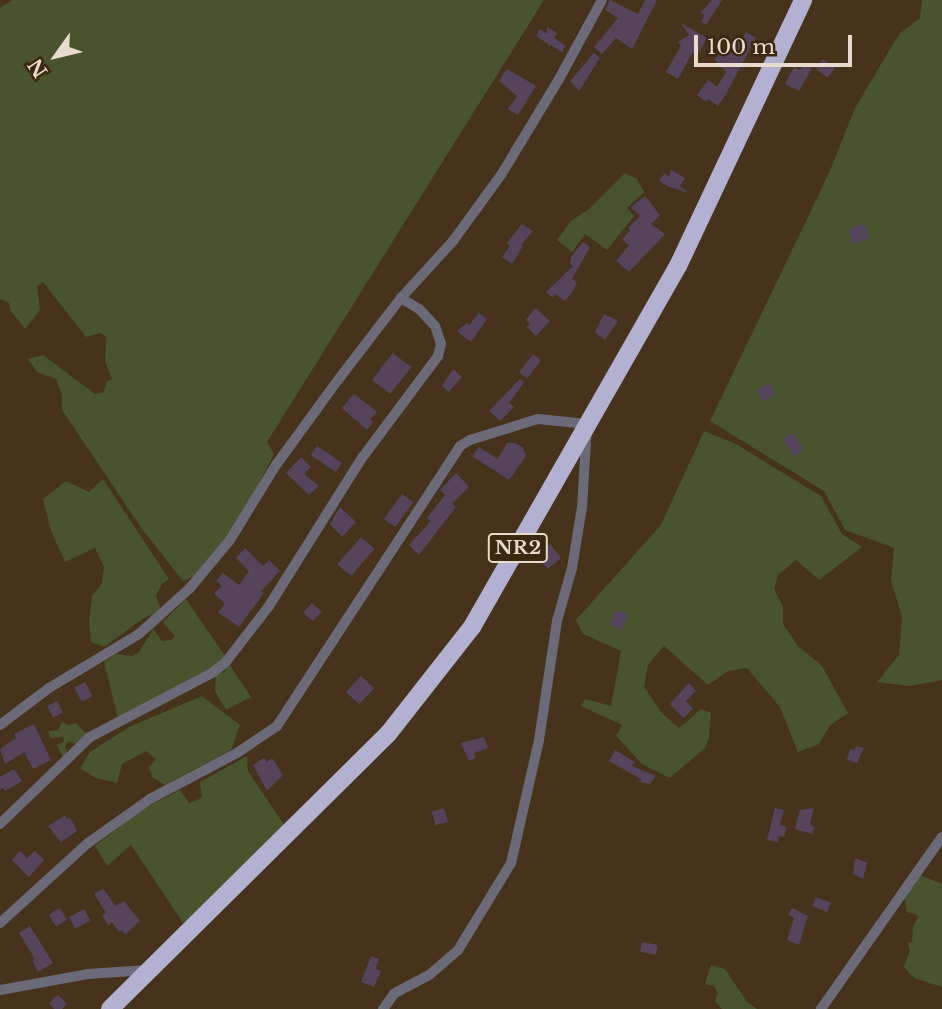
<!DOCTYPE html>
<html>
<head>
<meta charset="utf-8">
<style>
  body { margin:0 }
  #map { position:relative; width:942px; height:1009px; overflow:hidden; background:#47321b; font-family:"Libre Baskerville",serif }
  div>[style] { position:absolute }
  .green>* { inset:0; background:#49532e }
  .building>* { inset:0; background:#56445d; transform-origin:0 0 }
  .street>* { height:10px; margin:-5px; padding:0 5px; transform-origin:5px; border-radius:5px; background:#6c6a78 }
  .highway>* { height:18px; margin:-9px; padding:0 9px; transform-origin:9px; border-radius:9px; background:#b4b0d1 }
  span { translate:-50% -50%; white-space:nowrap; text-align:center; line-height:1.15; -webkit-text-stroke:5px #3c2811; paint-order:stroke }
  .shield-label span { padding:2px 5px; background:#3c2811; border:2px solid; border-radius:5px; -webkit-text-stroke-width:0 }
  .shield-label { font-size:19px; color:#e8dacd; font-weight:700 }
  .north { position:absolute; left:21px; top:21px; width:70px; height:70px; -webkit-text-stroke:5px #3c2811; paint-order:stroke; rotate:236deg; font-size:19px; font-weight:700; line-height:28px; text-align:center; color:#e8dacd }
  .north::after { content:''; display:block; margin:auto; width:24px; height:32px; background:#e8dacd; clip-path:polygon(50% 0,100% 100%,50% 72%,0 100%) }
  .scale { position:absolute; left:694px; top:35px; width:158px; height:32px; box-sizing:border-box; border:4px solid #e8dacd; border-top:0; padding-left:9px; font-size:21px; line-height:24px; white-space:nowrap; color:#e8dacd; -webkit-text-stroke:5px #3c2811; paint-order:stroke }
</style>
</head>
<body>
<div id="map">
  <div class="green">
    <div style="clip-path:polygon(12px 0,544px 0,267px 442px,274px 454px,241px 517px,222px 546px,196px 575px,183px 581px,142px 529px,62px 410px,62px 395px,56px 379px,37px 372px,28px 359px,43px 355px,95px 394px,104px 392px,107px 381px,112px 379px,105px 361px,106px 336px,100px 333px,86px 337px,43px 282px,37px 286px,40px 310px,25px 329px,10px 310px,9px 303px,0 299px,0 8px)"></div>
    <div style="clip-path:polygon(922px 0,942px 0,942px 680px,910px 686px,877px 682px,899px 655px,902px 617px,891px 580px,894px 548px,845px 530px,824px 491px,710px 421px,829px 173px,855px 108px,899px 34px,920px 18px)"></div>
    <div style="clip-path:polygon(625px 173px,637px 179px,644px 192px,627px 208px,634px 216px,607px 250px,585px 234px,572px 252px,557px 240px,571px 221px,589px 209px)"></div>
    <div style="clip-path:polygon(704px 431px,736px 444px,821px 496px,842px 534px,862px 547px,819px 580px,796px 560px,778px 575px,774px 589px,783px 606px,783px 624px,798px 646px,822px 666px,848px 713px,830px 725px,819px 744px,798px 752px,780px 707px,747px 668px,728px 671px,708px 685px,664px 646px,648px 665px,644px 687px,661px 712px,679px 728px,701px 709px,711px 713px,709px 738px,705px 748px,670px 778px,642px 764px,616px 736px,622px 725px,581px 706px,585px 699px,611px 706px,621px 651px,583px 634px,576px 620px,661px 525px)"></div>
    <div style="clip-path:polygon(103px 479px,169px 579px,162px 584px,156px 596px,161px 611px,144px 618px,104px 647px,91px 642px,89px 622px,92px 596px,102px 583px,104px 567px,95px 548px,65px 562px,51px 531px,43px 499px,66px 481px,89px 492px)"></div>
    <div style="clip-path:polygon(186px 599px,225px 656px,206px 674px,118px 718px,104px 662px,116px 654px,132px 656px,139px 652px,153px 629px,162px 641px,172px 640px,175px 636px,163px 622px)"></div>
    <div style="clip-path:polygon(229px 664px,251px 697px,226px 710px,215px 691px,216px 673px,224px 672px)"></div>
    <div style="clip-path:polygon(202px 696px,240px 725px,231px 750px,165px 785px,152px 777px,149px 768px,156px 759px,146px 751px,122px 764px,117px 783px,96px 778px,80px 768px,90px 752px,129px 727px)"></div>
    <div style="clip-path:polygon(62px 722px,68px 725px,76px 723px,88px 736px,79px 745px,68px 741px,65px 747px,68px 753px,64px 758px,56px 745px,64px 742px,63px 737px,50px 738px,48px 731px,58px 730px)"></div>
    <div style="clip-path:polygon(247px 756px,248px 771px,287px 829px,193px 921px,183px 923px,131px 845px,107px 866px,95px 846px,141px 810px,180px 790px,189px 803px,202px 798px,200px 782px)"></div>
    <div style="clip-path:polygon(920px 875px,942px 884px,942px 987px,914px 978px,904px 967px,910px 950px,908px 943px,912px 942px,913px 926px,919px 916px,906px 911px,905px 897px)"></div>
    <div style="clip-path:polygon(711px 965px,725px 969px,747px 1002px,757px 1009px,722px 1009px,715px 1001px,718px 993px,714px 986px,705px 984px)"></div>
  </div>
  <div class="building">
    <div style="clip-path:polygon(610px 0,638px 14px,645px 0,657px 0,632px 49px,616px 38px,602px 54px,594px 47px,618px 18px,605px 10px)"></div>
    <div style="clip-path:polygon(712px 0,722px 0,706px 25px,701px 22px,704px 15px,700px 13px)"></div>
    <div style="clip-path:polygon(681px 23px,707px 38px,697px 56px,692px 53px,678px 79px,666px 72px,681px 46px,678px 42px,689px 35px)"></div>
    <div style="clip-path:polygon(547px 27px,557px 33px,554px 38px,566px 46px,562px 52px,550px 45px,549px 48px,548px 44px,536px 36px,540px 29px,547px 34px)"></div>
    <div style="clip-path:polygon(746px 32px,756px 38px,726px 94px,718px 106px,708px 99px,706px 102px,697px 95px,708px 80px,717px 87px,726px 72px,714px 59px,737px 39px,740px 42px)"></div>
    <div style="clip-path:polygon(594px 53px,600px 58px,579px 91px,570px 81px)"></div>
    <div style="left:823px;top:59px;width:15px;height:12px;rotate:37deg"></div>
    <div style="clip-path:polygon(804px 64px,812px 68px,799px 91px,785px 84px,794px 67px,800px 70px)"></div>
    <div style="clip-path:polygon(507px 69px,536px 86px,518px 115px,508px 109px,517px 96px,499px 81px)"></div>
    <div style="clip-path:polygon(671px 170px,685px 178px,680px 186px,688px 193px,667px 186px,659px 180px,665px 173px,669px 177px)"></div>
    <div style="clip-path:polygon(645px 196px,660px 215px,651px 224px,665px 234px,629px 272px,616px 261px,629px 245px,622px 240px,630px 230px,628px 228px,640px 216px,631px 207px)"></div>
    <div style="clip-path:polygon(522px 224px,533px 231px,521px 245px,523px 246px,512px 264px,502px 257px,510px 246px,507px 243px)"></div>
    <div style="left:864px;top:224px;width:15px;height:17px;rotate:70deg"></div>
    <div style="clip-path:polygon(583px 242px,590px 247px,572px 279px,577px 282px,573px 291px,565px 301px,555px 294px,552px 297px,546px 292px,573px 266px,570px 264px,571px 257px)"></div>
    <div style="clip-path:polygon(535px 308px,550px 321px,536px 336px,527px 327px,530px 324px,526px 320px)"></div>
    <div style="clip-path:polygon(479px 313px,487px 319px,471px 342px,457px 331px,467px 323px,469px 325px)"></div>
    <div style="clip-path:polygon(604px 314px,618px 321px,605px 340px,595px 332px)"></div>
    <div style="left:393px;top:353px;width:23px;height:34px;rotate:38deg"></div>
    <div style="left:533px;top:354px;width:10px;height:23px;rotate:37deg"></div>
    <div style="clip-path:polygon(453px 369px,462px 377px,449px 392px,442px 386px)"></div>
    <div style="clip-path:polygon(520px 379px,524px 382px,509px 403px,514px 407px,500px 421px,489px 411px)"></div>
    <div style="left:769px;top:383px;width:13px;height:14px;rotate:61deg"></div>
    <div style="clip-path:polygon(354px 394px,377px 412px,370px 419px,373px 422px,367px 430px,342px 408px)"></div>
    <div style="left:793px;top:433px;width:20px;height:12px;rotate:57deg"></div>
    <div style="clip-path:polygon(507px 443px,515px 443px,523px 448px,526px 456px,509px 480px,472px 456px,479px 447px,498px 459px)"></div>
    <div style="left:317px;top:446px;width:30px;height:11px;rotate:34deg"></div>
    <div style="clip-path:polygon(301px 457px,311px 467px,304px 474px,319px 486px,309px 495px,286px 473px)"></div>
    <div style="clip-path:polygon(456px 473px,469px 487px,452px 503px,456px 507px,419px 555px,409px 545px,431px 521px,427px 518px,445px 495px,440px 490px)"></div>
    <div style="left:402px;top:494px;width:14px;height:31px;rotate:36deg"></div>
    <div style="clip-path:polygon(340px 507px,356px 522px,342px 537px,330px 524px)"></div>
    <div style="left:361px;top:537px;width:18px;height:36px;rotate:41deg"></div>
    <div style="left:550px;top:544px;width:18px;height:17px;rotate:52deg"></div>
    <div style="clip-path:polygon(245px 548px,263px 566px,269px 560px,280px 571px,261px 591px,264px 593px,239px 627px,218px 612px,225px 604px,214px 593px,222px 586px,216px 581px,223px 573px,239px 585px,249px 571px,236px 558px)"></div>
    <div style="left:312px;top:603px;width:13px;height:13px;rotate:42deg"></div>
    <div style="left:615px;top:610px;width:13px;height:16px;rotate:18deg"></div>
    <div style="left:361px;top:676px;width:18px;height:22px;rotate:43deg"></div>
    <div style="left:85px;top:682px;width:16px;height:12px;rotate:63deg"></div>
    <div style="clip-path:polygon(689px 683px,696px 691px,686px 701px,693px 709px,683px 718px,670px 704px)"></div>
    <div style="left:57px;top:701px;width:13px;height:11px;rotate:63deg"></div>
    <div style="clip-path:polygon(34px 724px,51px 760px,33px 769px,24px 752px,5px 764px,0 749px,16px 738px,14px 734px)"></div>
    <div style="clip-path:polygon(484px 737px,488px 748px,474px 753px,476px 758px,469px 761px,461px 743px)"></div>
    <div style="clip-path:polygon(856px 746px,864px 748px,857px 763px,847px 760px,850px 749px,855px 750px)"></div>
    <div style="clip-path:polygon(615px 750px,635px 762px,632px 766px,656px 776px,650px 784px,640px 782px,641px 779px,609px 761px)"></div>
    <div style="clip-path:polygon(264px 758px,267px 762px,272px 758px,283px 775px,267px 791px,253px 765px)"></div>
    <div style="clip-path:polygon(14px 769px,22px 781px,5px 791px,3px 788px,0 790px,0 777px)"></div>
    <div style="left:444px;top:808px;width:14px;height:13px;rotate:73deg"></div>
    <div style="clip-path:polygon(775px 808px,784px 810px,780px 825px,787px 827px,784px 837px,779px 836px,778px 842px,767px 840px)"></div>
    <div style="clip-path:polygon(814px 808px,810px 824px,815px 828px,812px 834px,795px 829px,800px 810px)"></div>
    <div style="clip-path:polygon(65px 815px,67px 819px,70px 817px,77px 831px,61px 842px,48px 826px)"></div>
    <div style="clip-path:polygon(20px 851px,27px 858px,35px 851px,44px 860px,29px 877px,12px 860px)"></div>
    <div style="clip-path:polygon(855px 858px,867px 863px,863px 879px,853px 874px)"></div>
    <div style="clip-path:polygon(103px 888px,115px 906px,124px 901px,140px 921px,125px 935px,122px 930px,119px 932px,112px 922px,108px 925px,102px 915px,106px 913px,94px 894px)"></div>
    <div style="left:816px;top:897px;width:16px;height:10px;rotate:22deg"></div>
    <div style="left:60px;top:908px;width:14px;height:13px;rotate:60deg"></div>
    <div style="clip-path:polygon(792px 908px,808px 916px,799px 945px,787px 940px,794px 918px,788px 915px)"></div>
    <div style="left:84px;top:909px;width:13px;height:17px;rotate:61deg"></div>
    <div style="clip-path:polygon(30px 926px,53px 963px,38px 972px,32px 961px,35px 959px,19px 933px)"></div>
    <div style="left:642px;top:942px;width:16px;height:10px;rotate:11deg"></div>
    <div style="clip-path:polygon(371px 956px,379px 959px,376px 969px,381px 971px,374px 987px,361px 982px)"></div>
    <div style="clip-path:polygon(58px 995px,67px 1004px,62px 1009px,54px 1009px,49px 1003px)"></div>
  </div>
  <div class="street">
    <div style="left:0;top:725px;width:61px;rotate:-37.1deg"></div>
    <div style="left:49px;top:688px;width:105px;rotate:-31deg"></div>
    <div style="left:139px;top:634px;width:69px;rotate:-42deg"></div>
    <div style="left:190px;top:588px;width:62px;rotate:-50.2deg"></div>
    <div style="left:230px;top:540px;width:88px;rotate:-58.5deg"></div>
    <div style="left:276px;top:465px;width:105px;rotate:-53.9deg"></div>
    <div style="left:338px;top:380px;width:103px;rotate:-52.5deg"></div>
    <div style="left:401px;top:298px;width:77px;rotate:-47.6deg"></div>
    <div style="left:453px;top:241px;width:82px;rotate:-54deg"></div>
    <div style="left:501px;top:175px;width:110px;rotate:-58.8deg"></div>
    <div style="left:558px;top:81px;width:92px;rotate:-61.5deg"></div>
    <div style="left:0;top:824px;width:125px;rotate:-44deg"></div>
    <div style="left:90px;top:737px;width:138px;rotate:-27.7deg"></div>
    <div style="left:212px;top:673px;width:16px;rotate:-38deg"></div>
    <div style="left:225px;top:663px;width:72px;rotate:-52.3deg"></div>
    <div style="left:269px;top:606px;width:175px;rotate:-57.9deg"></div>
    <div style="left:362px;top:458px;width:127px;rotate:-53.3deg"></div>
    <div style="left:438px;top:356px;width:12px;rotate:-76deg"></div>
    <div style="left:441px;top:344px;width:19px;rotate:-108deg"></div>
    <div style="left:435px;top:326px;width:23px;rotate:-133deg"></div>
    <div style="left:419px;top:309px;width:21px;rotate:-149deg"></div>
    <div style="left:0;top:923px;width:119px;rotate:-42.3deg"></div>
    <div style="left:88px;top:843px;width:76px;rotate:-35.4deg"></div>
    <div style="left:150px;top:799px;width:98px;rotate:-27.9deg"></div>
    <div style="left:237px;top:753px;width:48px;rotate:-34deg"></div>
    <div style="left:277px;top:726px;width:334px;rotate:-56.8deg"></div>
    <div style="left:460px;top:446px;width:12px;rotate:-31deg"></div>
    <div style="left:470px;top:440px;width:71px;rotate:-17.2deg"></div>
    <div style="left:538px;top:419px;width:49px;rotate:5.8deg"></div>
    <div style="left:587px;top:424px;width:83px;rotate:93.4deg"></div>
    <div style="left:582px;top:507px;width:62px;rotate:99.3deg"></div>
    <div style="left:572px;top:568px;width:55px;rotate:105.8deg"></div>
    <div style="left:557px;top:621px;width:120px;rotate:98.6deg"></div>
    <div style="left:539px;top:740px;width:126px;rotate:102.8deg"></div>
    <div style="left:511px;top:863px;width:102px;rotate:121.3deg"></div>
    <div style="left:458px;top:950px;width:38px;rotate:139deg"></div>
    <div style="left:429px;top:975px;width:40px;rotate:152deg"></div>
    <div style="left:394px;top:994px;width:19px;rotate:126deg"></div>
    <div style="left:0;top:990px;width:89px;rotate:-10.3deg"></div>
    <div style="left:88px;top:974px;width:59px;rotate:-3.9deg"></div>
    <div style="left:821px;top:1009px;width:210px;rotate:-54.9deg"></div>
  </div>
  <div class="highway">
    <div style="left:110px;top:1009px;width:391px;rotate:-44.7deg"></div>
    <div style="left:388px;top:734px;width:136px;rotate:-51.9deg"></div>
    <div style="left:472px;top:627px;width:416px;rotate:-60.3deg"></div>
    <div style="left:678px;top:266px;width:294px;rotate:-64.8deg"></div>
  </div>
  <div class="shield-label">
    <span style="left:518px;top:548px">NR2</span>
  </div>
  <div class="north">N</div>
  <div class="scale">100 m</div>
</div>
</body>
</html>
